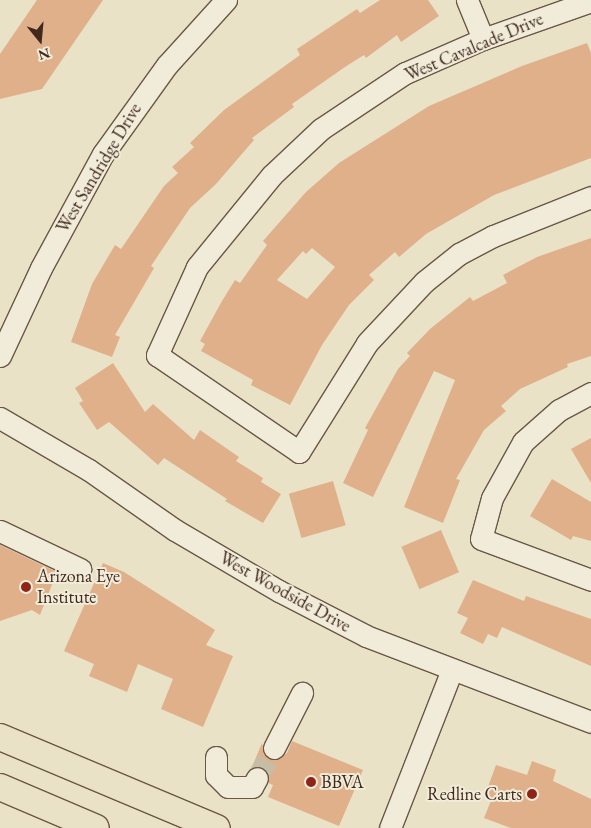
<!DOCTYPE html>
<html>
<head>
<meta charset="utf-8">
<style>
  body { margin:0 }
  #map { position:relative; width:591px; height:828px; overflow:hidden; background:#e9e2c6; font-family:"EB Garamond",serif }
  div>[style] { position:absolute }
  .building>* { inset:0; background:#e0b08b; transform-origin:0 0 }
  .minor-tunnel>* { height:21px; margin-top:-10.5px; transform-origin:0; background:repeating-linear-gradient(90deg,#c7bda4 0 21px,transparent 0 32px) }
  .roads { filter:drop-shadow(1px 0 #6b5746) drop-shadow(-1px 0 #6b5746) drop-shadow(0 1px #6b5746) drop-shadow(0 -1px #6b5746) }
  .minor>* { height:21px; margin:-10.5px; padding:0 10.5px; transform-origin:10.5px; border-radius:10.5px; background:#f1ecda }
  .major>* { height:26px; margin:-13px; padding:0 13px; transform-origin:13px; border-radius:13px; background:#e9e2c6 }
  .dots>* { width:14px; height:14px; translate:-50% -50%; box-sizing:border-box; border:2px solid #f1ecda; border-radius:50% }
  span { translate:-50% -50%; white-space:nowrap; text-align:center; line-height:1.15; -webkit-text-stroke:4px #f1ecda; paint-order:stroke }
  .street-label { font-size:18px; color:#41291c }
  .poi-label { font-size:18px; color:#41291c }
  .left { translate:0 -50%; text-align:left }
  .right { translate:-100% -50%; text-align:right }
  .north { position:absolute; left:15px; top:15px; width:50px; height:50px; -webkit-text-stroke:4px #f1ecda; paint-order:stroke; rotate:163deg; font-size:14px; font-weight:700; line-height:20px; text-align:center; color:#41291c }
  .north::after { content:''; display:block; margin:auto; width:18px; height:22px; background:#41291c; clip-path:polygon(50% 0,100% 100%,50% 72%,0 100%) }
</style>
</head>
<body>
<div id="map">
  <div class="building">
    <div style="clip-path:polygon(37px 0,103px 0,42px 89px,0 99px,0 54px)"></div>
    <div style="clip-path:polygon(380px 0,428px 0,439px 16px,401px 42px,397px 35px,366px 58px,364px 55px,345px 67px,292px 104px,294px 107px,252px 138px,254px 140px,216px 184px,190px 208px,151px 266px,154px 268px,115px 335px,120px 337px,112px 357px,71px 342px,92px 284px,115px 245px,121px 249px,164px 186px,178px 173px,172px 167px,194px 147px,190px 143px,224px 110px,300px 55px,297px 49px,357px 9px,360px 13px)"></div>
    <div style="clip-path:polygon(evenodd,587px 43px,591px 53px,591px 158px,494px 195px,426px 234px,399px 257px,395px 252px,369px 275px,374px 280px,349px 305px,322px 345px,290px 405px,251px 385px,253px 380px,201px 351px,205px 344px,200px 341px,222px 301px,235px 280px,240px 283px,267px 245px,263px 241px,306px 192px,339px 163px,429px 106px,522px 66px,587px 43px,312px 248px,335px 267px,307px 299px,277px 280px,303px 251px,306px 254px,312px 248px)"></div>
    <div style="clip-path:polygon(591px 238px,591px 356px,567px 364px,568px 367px,520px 389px,501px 406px,506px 411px,484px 430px,456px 479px,460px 480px,443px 523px,404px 507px,455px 380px,434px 371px,373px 497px,343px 483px,368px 430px,365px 428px,398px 369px,410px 356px,407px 353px,430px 329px,470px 297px,473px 301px,507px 283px,503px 275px,537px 257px)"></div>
    <div style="clip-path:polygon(113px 363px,145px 412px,153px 404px,194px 440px,200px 430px,239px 457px,236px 461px,263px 478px,261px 482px,281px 494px,263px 523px,225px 501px,227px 499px,164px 458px,158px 465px,109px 422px,97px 430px,79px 403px,83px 401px,75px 388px)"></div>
    <div style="clip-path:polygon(591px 438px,591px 483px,571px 449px)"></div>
    <div style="clip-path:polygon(552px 479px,591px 502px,591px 541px,573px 536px,571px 540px,530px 516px)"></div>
    <div style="left:333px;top:481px;width:46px;height:46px;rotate:74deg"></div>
    <div style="left:441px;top:530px;width:46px;height:43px;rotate:67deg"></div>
    <div style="clip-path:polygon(0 545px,57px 572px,40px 615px,32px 610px,0 621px)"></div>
    <div style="clip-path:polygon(103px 563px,124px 572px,215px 630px,206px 645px,233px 656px,203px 727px,161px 709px,173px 679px,138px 664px,127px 692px,89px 676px,94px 664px,64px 651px)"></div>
    <div style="clip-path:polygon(473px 580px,524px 601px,526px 596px,591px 619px,591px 666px,502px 627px,497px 638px,488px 634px,483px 644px,460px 633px,468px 618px,457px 613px)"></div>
    <div style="clip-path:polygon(292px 741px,363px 770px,339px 826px,268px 797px,273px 785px,268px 783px,268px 772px,263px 767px,252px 767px,262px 743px,264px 755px,275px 760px,287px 753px)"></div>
    <div style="clip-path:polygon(532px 761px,556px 770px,553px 781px,591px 799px,591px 828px,511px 828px,484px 818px,492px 798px,485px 795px,496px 765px,527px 775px)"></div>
  </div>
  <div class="minor-tunnel">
    <div style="left:257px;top:778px;width:34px;rotate:-60deg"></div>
  </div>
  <div class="roads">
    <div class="minor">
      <div style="left:467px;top:0;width:42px;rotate:67.7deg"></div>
      <div style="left:591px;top:1px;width:114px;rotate:160.6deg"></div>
      <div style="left:483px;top:39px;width:85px;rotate:156.4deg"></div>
      <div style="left:405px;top:73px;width:101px;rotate:146.3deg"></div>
      <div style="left:321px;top:129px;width:67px;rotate:136.8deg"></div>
      <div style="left:272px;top:175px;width:119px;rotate:129.2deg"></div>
      <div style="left:197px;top:267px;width:97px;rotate:114.4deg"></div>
      <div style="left:157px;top:355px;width:172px;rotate:34.3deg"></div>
      <div style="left:299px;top:452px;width:128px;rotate:-58deg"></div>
      <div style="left:367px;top:343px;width:83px;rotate:-46.9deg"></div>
      <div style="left:424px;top:282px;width:45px;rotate:-38.7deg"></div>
      <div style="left:459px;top:254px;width:38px;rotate:-28deg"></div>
      <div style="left:493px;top:236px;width:105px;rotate:-21.7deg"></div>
      <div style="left:0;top:356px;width:97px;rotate:-65deg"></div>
      <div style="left:41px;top:268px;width:130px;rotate:-61.5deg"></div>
      <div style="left:103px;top:154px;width:110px;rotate:-54.3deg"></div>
      <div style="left:167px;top:65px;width:88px;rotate:-47.8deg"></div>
      <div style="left:591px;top:393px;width:36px;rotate:152deg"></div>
      <div style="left:559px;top:410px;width:48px;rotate:138.4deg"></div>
      <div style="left:523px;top:442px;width:64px;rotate:119deg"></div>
      <div style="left:492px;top:498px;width:42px;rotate:105deg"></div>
      <div style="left:481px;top:539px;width:117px;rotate:20.4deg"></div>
      <div style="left:0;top:418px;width:103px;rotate:30.3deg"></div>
      <div style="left:89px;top:470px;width:105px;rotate:34.9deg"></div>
      <div style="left:175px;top:530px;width:121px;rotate:30.4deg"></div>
      <div style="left:279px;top:591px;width:98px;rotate:27.3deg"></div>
      <div style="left:366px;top:636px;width:241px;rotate:20.9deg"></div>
      <div style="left:0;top:531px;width:89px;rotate:25.4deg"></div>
      <div style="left:274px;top:748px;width:62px;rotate:-63deg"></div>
      <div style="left:216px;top:757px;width:18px;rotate:90deg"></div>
      <div style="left:216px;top:775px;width:17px;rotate:45deg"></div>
      <div style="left:228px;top:787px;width:24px"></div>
      <div style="left:252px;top:787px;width:10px;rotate:-61deg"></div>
      <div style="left:390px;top:828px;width:170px;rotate:-68.6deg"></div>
    </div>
    <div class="major">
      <div style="left:0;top:737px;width:235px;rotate:22.8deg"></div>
      <div style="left:0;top:787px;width:104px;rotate:23.1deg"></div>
    </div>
  </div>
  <div class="dots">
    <div style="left:26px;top:587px;background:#8f2418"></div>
    <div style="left:311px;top:782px;background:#8f2418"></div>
    <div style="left:532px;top:794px;background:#8f2418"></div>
  </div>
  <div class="street-label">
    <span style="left:474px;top:47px;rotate:-23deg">West Cavalcade Drive</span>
    <span style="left:99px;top:168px;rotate:-59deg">West Sandridge Drive</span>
    <span style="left:285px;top:592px;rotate:29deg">West Woodside Drive</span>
  </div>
  <div class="poi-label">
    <span class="left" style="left:37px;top:587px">Arizona Eye<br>Institute</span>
    <span class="left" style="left:321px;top:782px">BBVA</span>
    <span class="right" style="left:522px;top:794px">Redline Carts</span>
  </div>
  <div class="north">N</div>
</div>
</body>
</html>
